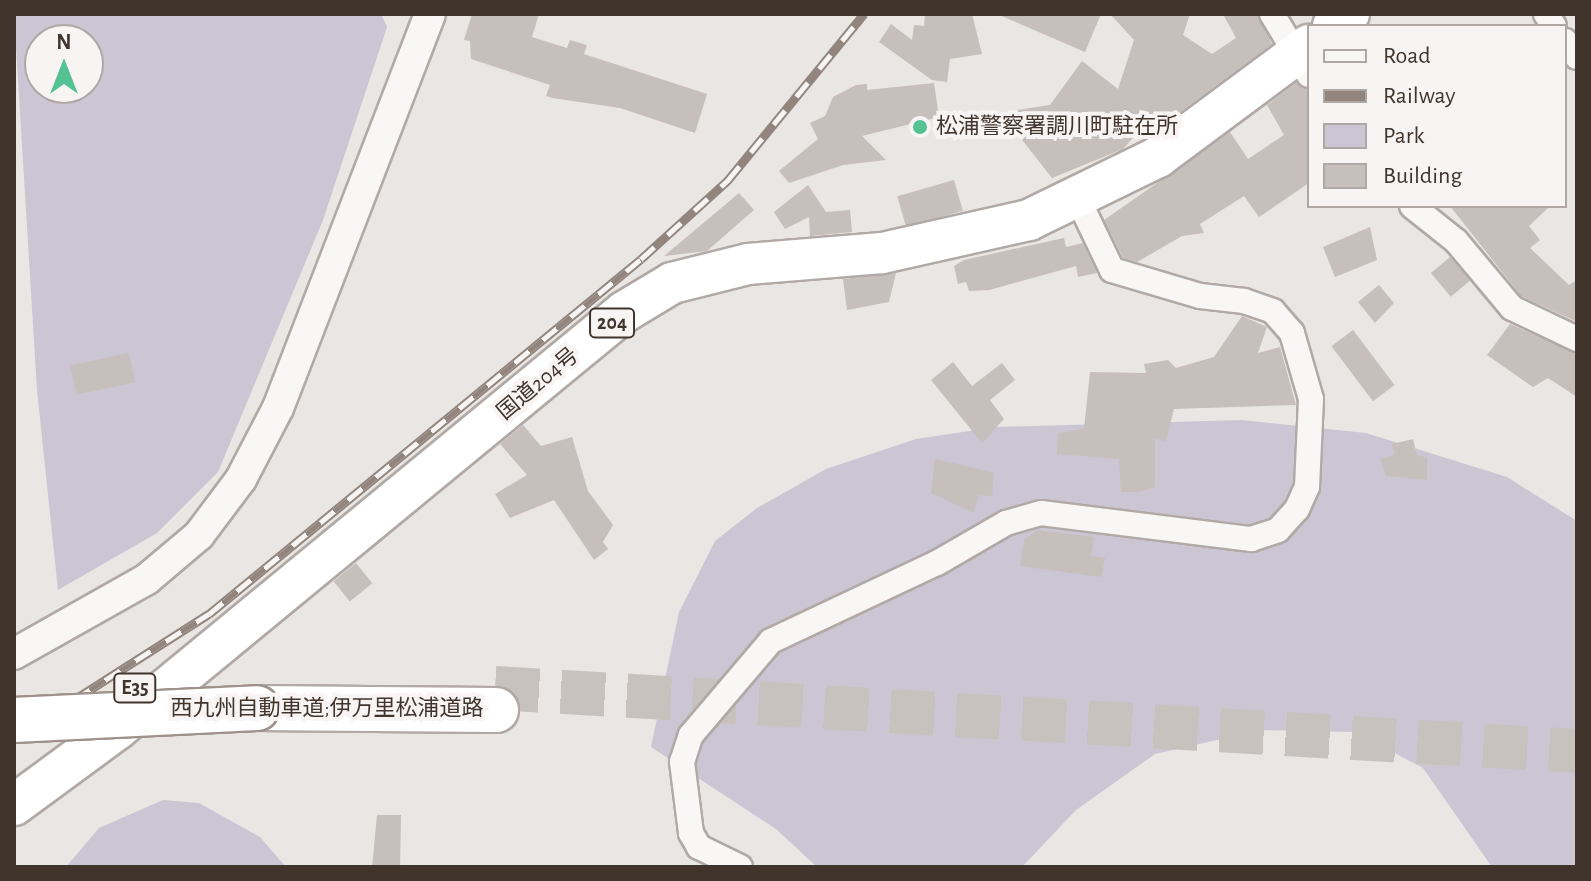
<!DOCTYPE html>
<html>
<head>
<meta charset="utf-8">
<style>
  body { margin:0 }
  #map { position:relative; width:1591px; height:881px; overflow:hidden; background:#eae6e3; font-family:"Alegreya Sans","Noto Sans JP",sans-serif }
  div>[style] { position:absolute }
  .green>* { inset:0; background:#ccc5d3 }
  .building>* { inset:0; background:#c6bfbb; transform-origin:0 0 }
  .motorway-tunnel>* { height:44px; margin-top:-22px; transform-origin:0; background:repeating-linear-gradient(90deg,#c8c2bf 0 44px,transparent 0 66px) }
  .roads { filter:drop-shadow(2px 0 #b1a9a5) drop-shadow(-2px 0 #b1a9a5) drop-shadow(0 2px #b1a9a5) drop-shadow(0 -2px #b1a9a5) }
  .minor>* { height:24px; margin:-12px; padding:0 12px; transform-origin:12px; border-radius:12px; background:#f9f7f6 }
  .tertiary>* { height:30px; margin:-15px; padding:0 15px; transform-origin:15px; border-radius:15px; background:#f9f7f6 }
  .trunk>* { height:40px; margin:-20px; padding:0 20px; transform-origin:20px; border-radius:20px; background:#fff }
  .motorway>* { height:44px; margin:-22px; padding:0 22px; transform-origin:22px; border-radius:22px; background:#fff }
  .rail>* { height:9px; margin-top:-4.5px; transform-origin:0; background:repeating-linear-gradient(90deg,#f8f4f3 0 18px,#92857e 0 36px); box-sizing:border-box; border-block:2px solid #92857e }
  .bridges { filter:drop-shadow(2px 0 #9f928c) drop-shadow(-2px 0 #9f928c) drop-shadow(0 2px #9f928c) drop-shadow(0 -2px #9f928c) }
  .motorway-bridge>* { height:44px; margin:-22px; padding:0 22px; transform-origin:22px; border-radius:22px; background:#fff }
  .dots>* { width:22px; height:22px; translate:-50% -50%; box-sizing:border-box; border:4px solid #f8f4f3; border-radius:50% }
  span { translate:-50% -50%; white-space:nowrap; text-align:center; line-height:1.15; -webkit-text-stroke:8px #f8f4f3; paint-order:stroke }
  .shield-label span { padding:2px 6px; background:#f8f4f3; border:2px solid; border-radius:6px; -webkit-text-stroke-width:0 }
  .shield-label { font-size:20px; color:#41342d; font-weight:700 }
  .poi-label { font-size:22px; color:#41342d }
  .left { translate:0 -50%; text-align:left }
  .street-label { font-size:22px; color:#41342d }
  .frame { position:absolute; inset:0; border:16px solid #41342d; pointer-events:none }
  .legend { position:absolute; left:1307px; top:24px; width:260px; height:184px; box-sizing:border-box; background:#f8f4f3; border:2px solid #afa7a4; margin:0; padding:10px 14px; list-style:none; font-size:24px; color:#41342d }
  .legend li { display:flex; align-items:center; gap:16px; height:40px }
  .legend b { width:40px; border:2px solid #afa7a4 }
  .north { position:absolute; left:24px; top:24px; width:80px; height:80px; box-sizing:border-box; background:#f8f4f3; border:2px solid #afa7a4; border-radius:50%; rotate:0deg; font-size:22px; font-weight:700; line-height:32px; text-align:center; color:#41342d }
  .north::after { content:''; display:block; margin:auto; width:28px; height:36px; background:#55c293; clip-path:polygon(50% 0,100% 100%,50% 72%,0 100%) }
</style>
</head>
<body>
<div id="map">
  <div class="green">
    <div style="clip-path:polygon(evenodd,14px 14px,381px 14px,387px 27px,323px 220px,218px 472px,157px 533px,58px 590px,37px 390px,14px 14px,40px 40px,88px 40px,88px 88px,40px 88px,40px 40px)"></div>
    <div style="clip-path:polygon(1242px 420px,1366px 433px,1507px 477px,1577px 521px,1577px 867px,1492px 867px,1423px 768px,1355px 732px,1261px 730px,1155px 754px,1076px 810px,1022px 867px,817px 867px,776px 829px,651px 747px,679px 612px,715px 541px,757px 508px,826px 469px,916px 439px,996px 427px)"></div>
    <div style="clip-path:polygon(163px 800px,199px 803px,260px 837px,286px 867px,66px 867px,99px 828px)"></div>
  </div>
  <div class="building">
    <div style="clip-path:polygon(472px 14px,539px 14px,532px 37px,567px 48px,570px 40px,587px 45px,584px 54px,707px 94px,695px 133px,620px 108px,552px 98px,546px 96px,550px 85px,471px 59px,470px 41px,464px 40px)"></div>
    <div style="clip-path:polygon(925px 14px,972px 14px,982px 54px,950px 59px,947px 82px,932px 80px,879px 42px,891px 24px,912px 40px,914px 25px,924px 26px)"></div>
    <div style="clip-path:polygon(997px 14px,1101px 14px,1085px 52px)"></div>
    <div style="clip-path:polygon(1110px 14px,1190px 14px,1183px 35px,1212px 54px,1236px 38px,1223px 14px,1257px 14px,1272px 44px,1146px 137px,1138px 132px,1123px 149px,1052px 178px,1019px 136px,1011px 111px,1050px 105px,1082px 61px,1118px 89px,1134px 40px)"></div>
    <div style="clip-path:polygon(934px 83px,939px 117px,862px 136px,886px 160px,843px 165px,789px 183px,779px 171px,818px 139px,810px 123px,825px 116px,833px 97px,856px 85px,867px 84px,867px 90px)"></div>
    <div style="clip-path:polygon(1296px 83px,1309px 90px,1309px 183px,1259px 217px,1244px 196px,1200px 224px,1204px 233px,1182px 236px,1137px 262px,1123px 258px,1104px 220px,1230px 132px,1248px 159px,1284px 135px,1267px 105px)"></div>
    <div style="left:954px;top:180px;width:32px;height:59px;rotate:74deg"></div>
    <div style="clip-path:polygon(808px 185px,826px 212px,850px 210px,852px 232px,810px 236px,809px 217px,785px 229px,774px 212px)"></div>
    <div style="clip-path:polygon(739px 193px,754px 210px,707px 251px,664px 256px)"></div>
    <div style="clip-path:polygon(1450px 206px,1550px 206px,1529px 226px,1540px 240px,1530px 248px,1569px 285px,1577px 280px,1577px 322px,1521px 296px)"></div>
    <div style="clip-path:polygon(1370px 227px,1377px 260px,1335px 277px,1323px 247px)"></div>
    <div style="clip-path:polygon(1064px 238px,1066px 247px,1083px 243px,1097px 273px,1078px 277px,1076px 266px,989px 290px,969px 291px,966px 282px,958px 284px,954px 266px,964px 260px)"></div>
    <div style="left:1450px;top:257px;width:31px;height:25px;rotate:50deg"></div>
    <div style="clip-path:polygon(896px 273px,889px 302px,847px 310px,843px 279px)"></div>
    <div style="clip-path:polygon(1379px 285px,1394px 303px,1375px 323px,1358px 302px)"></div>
    <div style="clip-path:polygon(1242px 316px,1267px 327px,1258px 353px,1280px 347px,1296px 405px,1174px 409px,1166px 441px,1155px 439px,1155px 487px,1139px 492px,1121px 492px,1119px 459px,1057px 454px,1058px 433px,1084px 429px,1090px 372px,1146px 373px,1144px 364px,1168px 360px,1176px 368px,1214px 357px)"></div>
    <div style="clip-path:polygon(1510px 324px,1577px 354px,1577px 397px,1548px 378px,1533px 387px,1487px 355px)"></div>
    <div style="left:1353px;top:330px;width:69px;height:27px;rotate:53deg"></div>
    <div style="left:129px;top:353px;width:30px;height:60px;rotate:78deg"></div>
    <div style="clip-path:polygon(953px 362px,972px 386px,1002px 363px,1015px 380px,990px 400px,1004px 419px,982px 443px,931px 380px)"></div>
    <div style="clip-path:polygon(523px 425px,541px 446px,572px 437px,588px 491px,613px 525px,603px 542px,608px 549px,594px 560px,554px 500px,510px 518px,495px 494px,527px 475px,500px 444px)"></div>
    <div style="clip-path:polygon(1413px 439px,1417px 456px,1427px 457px,1427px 480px,1386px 476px,1381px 458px,1395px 455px,1392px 444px)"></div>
    <div style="clip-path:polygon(935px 459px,994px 473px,992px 496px,979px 495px,974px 513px,931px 493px)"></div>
    <div style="clip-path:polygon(1037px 530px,1094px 537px,1091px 556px,1105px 558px,1101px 577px,1020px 566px,1024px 540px)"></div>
    <div style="left:356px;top:563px;width:26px;height:29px;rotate:51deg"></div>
    <div style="clip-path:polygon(377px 815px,401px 815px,400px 867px,372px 867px)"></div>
  </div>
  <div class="motorway-tunnel">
    <div style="left:495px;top:688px;width:1084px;rotate:3.33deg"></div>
  </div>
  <div class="roads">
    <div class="minor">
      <div style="left:1272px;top:14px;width:71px;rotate:58.8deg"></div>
      <div style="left:1546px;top:14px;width:14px;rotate:56deg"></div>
      <div style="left:1565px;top:41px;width:20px;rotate:53deg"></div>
      <div style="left:1412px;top:206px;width:56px;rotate:38.5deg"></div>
      <div style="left:1456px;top:241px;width:87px;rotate:50.1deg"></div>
      <div style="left:1512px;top:308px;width:72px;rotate:25.5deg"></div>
      <div style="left:740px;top:867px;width:46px;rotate:-154deg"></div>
      <div style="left:699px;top:847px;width:16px;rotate:-120deg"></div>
      <div style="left:691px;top:833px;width:72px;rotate:-97.2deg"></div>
      <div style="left:682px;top:762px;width:28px;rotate:-72deg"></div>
      <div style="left:691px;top:735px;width:123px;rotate:-49.6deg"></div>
      <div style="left:771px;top:641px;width:183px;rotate:-25.2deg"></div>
      <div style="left:937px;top:563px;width:80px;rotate:-30.1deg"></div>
      <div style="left:1006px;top:523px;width:36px;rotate:-16deg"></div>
      <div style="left:1041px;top:513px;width:212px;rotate:7.1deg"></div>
      <div style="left:1251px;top:539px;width:28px;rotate:-18deg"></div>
      <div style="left:1278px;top:530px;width:28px;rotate:-48deg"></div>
      <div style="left:1297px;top:509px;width:24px;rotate:-66deg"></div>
      <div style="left:1307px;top:487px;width:88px;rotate:-87.4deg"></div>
      <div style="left:1311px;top:399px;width:69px;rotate:-106.1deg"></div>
      <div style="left:1292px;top:333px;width:29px;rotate:-131deg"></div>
      <div style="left:1273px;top:311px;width:31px;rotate:-161deg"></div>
      <div style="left:1244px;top:301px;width:44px;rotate:-173.5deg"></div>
      <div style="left:1200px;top:296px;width:92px;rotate:-163.5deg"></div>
      <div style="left:1112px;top:270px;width:79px;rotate:-115.6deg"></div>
    </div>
    <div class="tertiary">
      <div style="left:14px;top:654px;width:153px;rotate:-29.4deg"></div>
      <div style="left:147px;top:579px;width:68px;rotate:-40.2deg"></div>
      <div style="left:199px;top:535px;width:70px;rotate:-53.1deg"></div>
      <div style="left:241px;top:479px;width:80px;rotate:-62.5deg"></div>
      <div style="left:278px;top:408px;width:422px;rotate:-68.9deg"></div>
    </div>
    <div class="trunk">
      <div style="left:1333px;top:26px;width:20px;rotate:-37deg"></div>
      <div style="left:14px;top:805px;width:127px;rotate:-36.3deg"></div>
      <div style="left:116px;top:730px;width:658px;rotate:-39.45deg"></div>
      <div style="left:624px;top:312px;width:56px;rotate:-31.1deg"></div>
      <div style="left:672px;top:283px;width:78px;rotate:-14deg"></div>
      <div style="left:748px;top:264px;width:134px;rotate:-4.7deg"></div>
      <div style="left:882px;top:253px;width:151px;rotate:-12.7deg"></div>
      <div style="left:1029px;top:220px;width:144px;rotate:-26deg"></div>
      <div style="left:1158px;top:157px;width:188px;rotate:-36.6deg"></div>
    </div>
    <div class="motorway">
      <div style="left:257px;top:708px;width:239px;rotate:0.5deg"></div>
    </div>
  </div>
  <div class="rail">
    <div style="left:14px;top:738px;width:231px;rotate:-32.5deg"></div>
    <div style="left:209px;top:614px;width:559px;rotate:-39.41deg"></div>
    <div style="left:641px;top:259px;width:118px;rotate:-42.2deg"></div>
    <div style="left:728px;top:180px;width:215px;rotate:-50.7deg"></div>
  </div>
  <div class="bridges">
    <div class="motorway-bridge">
      <div style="left:14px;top:720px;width:243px;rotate:-2.8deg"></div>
    </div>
  </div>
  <div class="dots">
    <div style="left:920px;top:127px;background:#55c293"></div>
  </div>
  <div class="shield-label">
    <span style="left:612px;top:323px">204</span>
    <span style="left:135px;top:688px">E35</span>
  </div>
  <div class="poi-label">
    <span class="left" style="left:936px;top:127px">松浦警察署調川町駐在所</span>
  </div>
  <div class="street-label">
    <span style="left:538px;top:384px;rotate:-40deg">国道204号</span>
    <span style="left:327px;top:709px">西九州自動車道;伊万里松浦道路</span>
  </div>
  <div class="frame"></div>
  <ul class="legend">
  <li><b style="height:10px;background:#f9f7f6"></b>Road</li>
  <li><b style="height:10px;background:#92857e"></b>Railway</li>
  <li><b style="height:22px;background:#ccc5d3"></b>Park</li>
  <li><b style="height:22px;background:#c6bfbb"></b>Building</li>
  </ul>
  <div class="north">N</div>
</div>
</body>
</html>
